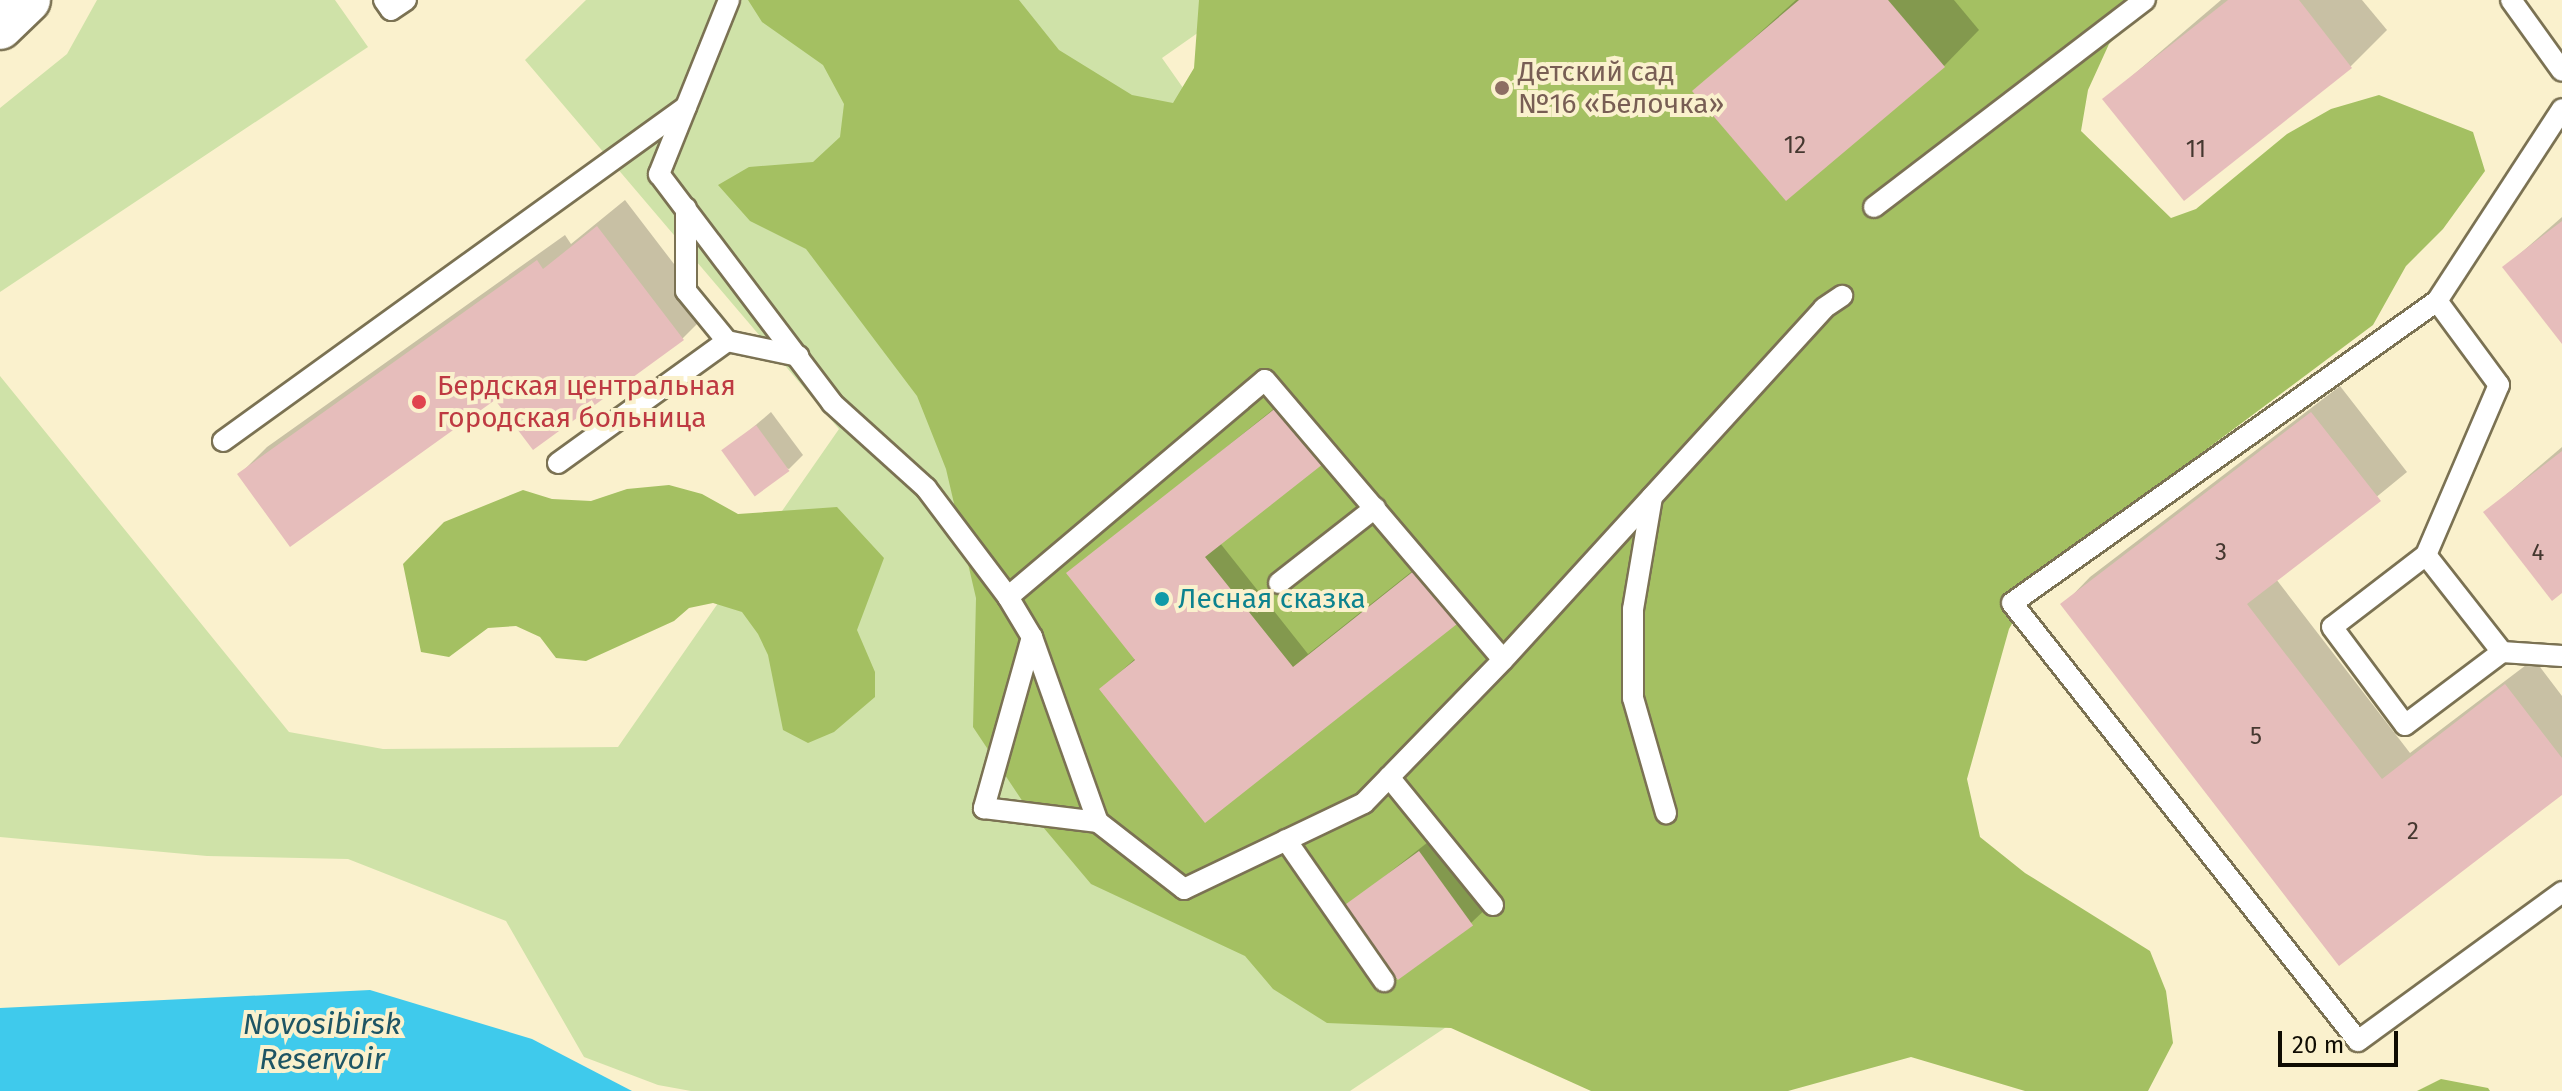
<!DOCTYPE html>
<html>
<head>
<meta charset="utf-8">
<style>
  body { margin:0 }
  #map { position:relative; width:2562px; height:1091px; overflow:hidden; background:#faf1cd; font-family:"Fira Sans",sans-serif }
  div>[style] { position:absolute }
  .green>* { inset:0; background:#cfe2a8 }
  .forest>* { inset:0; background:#a4c062 }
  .water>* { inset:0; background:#3fcaec }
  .shadow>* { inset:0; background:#0003 }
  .building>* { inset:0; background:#e6bdbb; transform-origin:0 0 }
  .roads { filter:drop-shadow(2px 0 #7b7253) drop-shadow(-2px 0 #7b7253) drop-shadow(0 2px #7b7253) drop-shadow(0 -2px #7b7253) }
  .service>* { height:20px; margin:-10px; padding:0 10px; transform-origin:10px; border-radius:10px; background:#fff }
  .tertiary>* { height:44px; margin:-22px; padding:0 22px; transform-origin:22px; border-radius:22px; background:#fff }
  .dots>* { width:22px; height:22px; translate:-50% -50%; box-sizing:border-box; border:4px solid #faf1cd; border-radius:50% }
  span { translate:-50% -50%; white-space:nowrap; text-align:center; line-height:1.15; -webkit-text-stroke:8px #faf1cd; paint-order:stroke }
  .number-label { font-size:24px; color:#453830 }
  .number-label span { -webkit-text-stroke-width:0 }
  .education-label { font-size:28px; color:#785e54 }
  .left { translate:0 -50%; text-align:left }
  .health-label { font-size:28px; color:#be3a42 }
  .culture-label { font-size:28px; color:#0d838f }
  .water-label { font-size:30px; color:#1e5564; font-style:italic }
  .scale { position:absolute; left:2278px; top:1031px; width:120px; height:36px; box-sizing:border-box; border:4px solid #0f0c02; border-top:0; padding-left:10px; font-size:24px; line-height:28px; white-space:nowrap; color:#0f0c02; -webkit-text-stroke:6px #faf1cd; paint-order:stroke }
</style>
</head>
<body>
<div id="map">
  <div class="green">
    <div style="clip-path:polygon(97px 0,335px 0,368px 47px,0 292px,0 108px,67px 54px)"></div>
    <div style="clip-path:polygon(586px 0,1206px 0,1219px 18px,1162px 58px,1233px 159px,1478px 1006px,1350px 1091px,691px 1091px,658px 1085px,584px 1057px,506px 921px,348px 859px,207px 856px,0 837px,0 376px,289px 732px,383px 749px,618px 747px,839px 429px,525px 60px)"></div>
  </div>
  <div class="forest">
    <div style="clip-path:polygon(748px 0,1019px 0,1059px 50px,1132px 95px,1173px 103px,1194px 68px,1199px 0,2150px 0,2109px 44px,2088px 90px,2081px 131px,2171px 218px,2196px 209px,2287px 134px,2331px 109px,2379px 95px,2473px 132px,2485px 171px,2443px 229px,2406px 266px,2373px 325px,2042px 572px,2009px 629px,1967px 779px,1980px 837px,2025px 873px,2150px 951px,2166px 991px,2173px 1043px,2148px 1091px,2025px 1091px,1911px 1057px,1788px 1091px,1591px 1091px,1451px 1028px,1327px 1023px,1273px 989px,1245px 956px,1091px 884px,1027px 808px,973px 727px,976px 598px,946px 469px,917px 396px,806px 249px,750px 221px,718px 185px,749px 167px,813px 162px,840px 137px,844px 104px,823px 65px,762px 22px)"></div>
    <div style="clip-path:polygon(669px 485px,702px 494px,738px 514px,837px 507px,884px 558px,857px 630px,875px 672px,875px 697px,834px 732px,808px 743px,783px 730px,768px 655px,758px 634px,742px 612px,713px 603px,689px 608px,674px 621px,586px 661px,556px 658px,540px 637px,516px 626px,488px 628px,449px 657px,421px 652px,403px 564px,444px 522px,523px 490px,552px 499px,591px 501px,627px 489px)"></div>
    <div style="clip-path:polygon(2441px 1079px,2488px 1088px,2490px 1091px,2417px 1091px)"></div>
  </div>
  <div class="water">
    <div style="clip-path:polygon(370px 990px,532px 1039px,632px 1091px,0 1091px,0 1008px)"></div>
  </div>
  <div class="shadow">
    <div style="clip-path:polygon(1796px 0,1954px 0,1979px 30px,1944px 66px,1695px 91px)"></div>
    <div style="clip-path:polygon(2221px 0,2362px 0,2387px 30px,2351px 66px,2184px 198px,2105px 99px)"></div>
    <div style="clip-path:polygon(625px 200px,710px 311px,683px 338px,533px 447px,495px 397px,240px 474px,267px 447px,565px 235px,571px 244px)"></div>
    <div style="clip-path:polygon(2562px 217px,2562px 343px,2505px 267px)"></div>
    <div style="clip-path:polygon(2340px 386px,2407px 472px,2276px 579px,2410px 753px,2534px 659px,2562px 696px,2562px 792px,2339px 964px,2063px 605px,2090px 577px)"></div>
    <div style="clip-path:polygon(1292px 394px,1336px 448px,1220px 543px,1308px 654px,1430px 557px,1470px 608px,1206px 820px,1101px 689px,1136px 658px,1069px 574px)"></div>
    <div style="clip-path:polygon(771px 412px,803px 455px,789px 469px,725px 451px)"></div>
    <div style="clip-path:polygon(2562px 447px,2562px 591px,2486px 512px)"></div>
    <div style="clip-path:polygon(1442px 831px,1493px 902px,1471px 923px,1347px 906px)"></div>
  </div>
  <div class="building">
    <div style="clip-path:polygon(1799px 0,1888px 0,1945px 67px,1786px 201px,1692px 91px)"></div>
    <div style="clip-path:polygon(2228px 0,2299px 0,2352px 68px,2184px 201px,2102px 99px)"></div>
    <div style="clip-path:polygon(2562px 221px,2562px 344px,2502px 267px)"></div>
    <div style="clip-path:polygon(597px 226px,684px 340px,533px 450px,495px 400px,290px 547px,237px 474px,537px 260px,543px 269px)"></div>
    <div style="clip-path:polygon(1277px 407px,1323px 464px,1205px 557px,1293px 667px,1415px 570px,1457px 624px,1205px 823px,1099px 689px,1135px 660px,1066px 573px)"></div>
    <div style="clip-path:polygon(2311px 412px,2381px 501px,2247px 604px,2382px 779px,2505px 684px,2562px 758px,2562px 795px,2339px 966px,2060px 604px)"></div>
    <div style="left:756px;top:425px;width:57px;height:43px;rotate:54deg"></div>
    <div style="clip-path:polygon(2562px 451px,2562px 593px,2552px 601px,2483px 512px)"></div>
    <div style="left:1419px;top:851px;width:92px;height:93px;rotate:54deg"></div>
  </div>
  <div class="roads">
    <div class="service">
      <div style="left:384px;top:0;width:12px;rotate:55deg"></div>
      <div style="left:391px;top:10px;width:18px;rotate:-34deg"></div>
      <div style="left:729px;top:0;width:188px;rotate:111.9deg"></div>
      <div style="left:659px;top:174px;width:287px;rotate:52.9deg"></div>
      <div style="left:832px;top:403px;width:127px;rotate:42.1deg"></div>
      <div style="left:926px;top:488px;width:136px;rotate:53deg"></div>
      <div style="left:1008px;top:597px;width:47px;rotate:59deg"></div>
      <div style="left:1032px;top:637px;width:196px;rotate:70.4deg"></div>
      <div style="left:1098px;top:822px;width:109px;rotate:37.9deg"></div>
      <div style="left:1184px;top:889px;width:199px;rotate:-25.5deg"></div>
      <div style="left:1364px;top:803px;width:199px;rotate:-45.8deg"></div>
      <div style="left:1503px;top:660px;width:476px;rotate:-47.6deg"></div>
      <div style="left:1824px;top:308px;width:22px;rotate:-34deg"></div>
      <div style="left:2511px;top:0;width:87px;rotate:54.3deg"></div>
      <div style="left:1874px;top:207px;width:341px;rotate:-37.4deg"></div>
      <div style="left:686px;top:208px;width:83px;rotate:90deg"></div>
      <div style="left:686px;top:291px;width:65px;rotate:50.6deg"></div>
      <div style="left:727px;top:341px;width:73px;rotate:11.9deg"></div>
      <div style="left:2437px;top:301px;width:521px;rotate:144.6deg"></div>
      <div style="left:2012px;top:603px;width:558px;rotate:51.69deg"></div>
      <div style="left:2358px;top:1041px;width:253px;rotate:-36.1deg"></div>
      <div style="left:223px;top:441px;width:571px;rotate:-35.81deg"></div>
      <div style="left:558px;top:463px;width:208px;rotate:-35.8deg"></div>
      <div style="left:1652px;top:497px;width:114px;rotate:99.6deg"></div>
      <div style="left:1633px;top:609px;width:89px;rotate:90deg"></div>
      <div style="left:1633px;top:698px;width:120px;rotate:74deg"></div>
      <div style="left:2426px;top:555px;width:118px;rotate:142.5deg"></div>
      <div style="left:2332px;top:627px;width:122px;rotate:53.3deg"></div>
      <div style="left:2405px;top:725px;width:121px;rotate:-37deg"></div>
      <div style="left:2502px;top:652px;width:60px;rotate:3.8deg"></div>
      <div style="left:1279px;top:583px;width:122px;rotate:-38deg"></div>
      <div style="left:1008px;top:597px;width:336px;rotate:-40.2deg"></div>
      <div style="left:1265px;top:380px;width:367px;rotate:49.6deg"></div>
      <div style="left:1032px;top:637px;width:178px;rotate:105.7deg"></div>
      <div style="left:984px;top:808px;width:115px;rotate:7deg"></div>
      <div style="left:2502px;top:652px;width:123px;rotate:-128.1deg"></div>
      <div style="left:2426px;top:555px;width:185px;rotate:-66.8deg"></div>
      <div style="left:2499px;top:385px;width:104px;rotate:-126.4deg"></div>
      <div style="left:2437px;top:301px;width:229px;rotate:-56.9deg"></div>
      <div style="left:1389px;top:777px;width:165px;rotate:50.9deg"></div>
      <div style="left:1286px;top:840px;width:172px;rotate:55.2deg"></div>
    </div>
    <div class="tertiary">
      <div style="left:0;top:27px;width:39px;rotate:-44deg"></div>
    </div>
  </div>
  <div class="dots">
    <div style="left:1502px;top:88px;background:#8d6e63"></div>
    <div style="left:419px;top:402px;background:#e0444e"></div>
    <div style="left:1162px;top:599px;background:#0f9aa8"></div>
  </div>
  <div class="number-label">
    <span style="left:1795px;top:146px">12</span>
    <span style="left:2196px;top:150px">11</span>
    <span style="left:2221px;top:553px">3</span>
    <span style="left:2538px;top:553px">4</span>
    <span style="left:2256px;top:737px">5</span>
    <span style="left:2413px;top:832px">2</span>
  </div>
  <div class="education-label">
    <span class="left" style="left:1518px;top:88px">Детский сад<br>№16 «Белочка»</span>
  </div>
  <div class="health-label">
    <span class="left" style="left:437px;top:402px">Бердская центральная<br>городская больница</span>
  </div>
  <div class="culture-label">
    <span class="left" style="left:1178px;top:599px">Лесная сказка</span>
  </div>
  <div class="water-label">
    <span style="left:322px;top:1041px">Novosibirsk<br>Reservoir</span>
  </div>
  <div class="scale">20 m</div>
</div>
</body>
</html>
